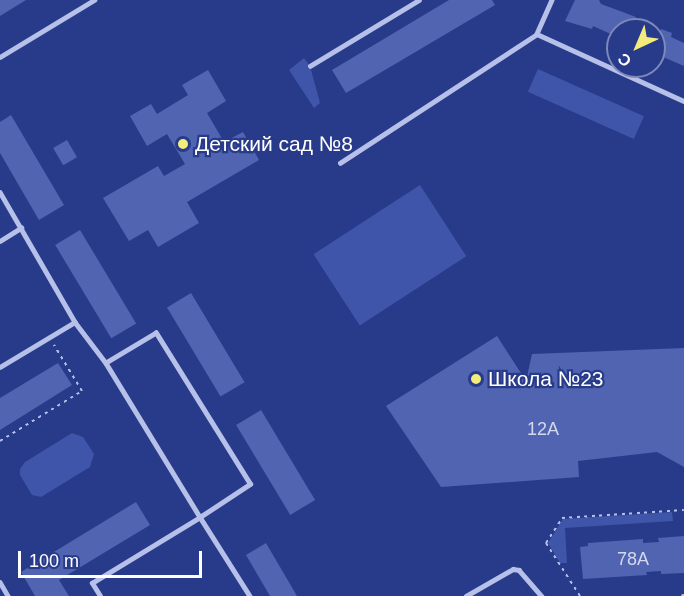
<!DOCTYPE html>
<html>
<head>
<meta charset="utf-8">
<style>
  body { margin:0 }
  #map { position:relative; width:684px; height:596px; overflow:hidden; background:#283b8a; font-family:Arial,sans-serif }
  div>[style] { position:absolute }
  .green>* { inset:0; background:#3f55a9; transform-origin:0 0 }
  .building>* { inset:0; background:#5064b2; transform-origin:0 0 }
  .path>* { height:2px; margin-top:-1px; transform-origin:0; background:repeating-linear-gradient(90deg,#b6c0e9 0 3px,transparent 0 7.5px) }
  .lane>* { height:4.5px; margin:-2.25px; padding:0 2.25px; transform-origin:2.25px; border-radius:2.25px; background:#b6c0e9 }
  .dots>* { width:16px; height:16px; translate:-50% -50%; box-sizing:border-box; border:3px solid #283b8a; border-radius:50% }
  span { translate:-50% -50%; white-space:nowrap; text-align:center; line-height:1.15; -webkit-text-stroke:4.5px #283b8a; paint-order:stroke }
  .number-label { font-size:18px; color:#d3d8ec }
  .number-label span { -webkit-text-stroke-width:0 }
  .poi-label { font-size:21px; color:#fff }
  .left { translate:0 -50%; text-align:left }
  .north { position:absolute; left:606px; top:18px; width:60px; height:60px; box-sizing:border-box; background:#283b8a; border:2px solid #7e89b9; border-radius:50%; rotate:224deg; font-size:16px; font-weight:700; line-height:24px; text-align:center; color:#fff }
  .north::after { content:''; display:block; margin:auto; width:21px; height:27px; background:#f1ec7c; clip-path:polygon(50% 0,100% 100%,50% 72%,0 100%) }
  .scale { position:absolute; left:18px; top:551px; width:184px; height:27px; box-sizing:border-box; border:3px solid #fff; border-top:0; padding-left:8px; font-size:18px; line-height:21px; white-space:nowrap; color:#fff; -webkit-text-stroke:4px #283b8a; paint-order:stroke }
</style>
</head>
<body>
<div id="map">
  <div class="green">
    <div style="clip-path:polygon(304px 58px,310px 66px,320px 103px,314px 108px,289px 70px)"></div>
    <div style="left:538px;top:69px;width:116px;height:25px;rotate:24deg"></div>
    <div style="left:420px;top:185px;width:85px;height:127px;rotate:57deg"></div>
    <div style="clip-path:polygon(72px 433px,83px 437px,94px 454px,90px 467px,41px 497px,32px 495px,20px 475px,20px 469px,25px 462px)"></div>
    <div style="clip-path:polygon(672px 512px,673px 521px,565px 528px,567px 563px,560px 563px,548px 543px,563px 519px)"></div>
  </div>
  <div class="building">
    <div style="clip-path:polygon(0 0,26px 0,0 16px)"></div>
    <div style="clip-path:polygon(449px 0,492px 0,495px 5px,346px 93px,332px 70px)"></div>
    <div style="clip-path:polygon(575px 0,599px 0,601px 4px,636px 17px,634px 20px,660px 32px,661px 29px,672px 33px,671px 37px,684px 43px,684px 66px,663px 57px,661px 61px,654px 57px,654px 30px,618px 30px,618px 41px,612px 38px,613px 35px,593px 26px,592px 29px,565px 21px)"></div>
    <div style="clip-path:polygon(208px 70px,226px 101px,207px 113px,224px 142px,243px 132px,259px 160px,187px 202px,199px 223px,158px 247px,148px 230px,129px 241px,103px 198px,158px 166px,164px 176px,185px 164px,167px 134px,147px 146px,130px 116px,151px 104px,157px 114px,188px 95px,182px 85px)"></div>
    <div style="clip-path:polygon(11px 115px,64px 205px,39px 220px,0 153px,0 122px)"></div>
    <div style="left:67px;top:140px;width:20px;height:16px;rotate:60deg"></div>
    <div style="left:80px;top:230px;width:109px;height:29px;rotate:59deg"></div>
    <div style="left:191px;top:293px;width:104px;height:28px;rotate:59deg"></div>
    <div style="clip-path:polygon(497px 336px,526px 381px,532px 354px,684px 348px,684px 467px,657px 452px,578px 461px,579px 477px,441px 487px,386px 406px)"></div>
    <div style="clip-path:polygon(58px 363px,72px 385px,0 430px,0 398px)"></div>
    <div style="left:261px;top:410px;width:105px;height:29px;rotate:59deg"></div>
    <div style="clip-path:polygon(136px 502px,150px 525px,59px 580px,69px 596px,35px 596px,21px 572px)"></div>
    <div style="clip-path:polygon(684px 536px,684px 573px,661px 574px,661px 571px,646px 572px,647px 575px,583px 579px,580px 547px,588px 546px,588px 543px,643px 539px,643px 543px,659px 542px,658px 538px)"></div>
    <div style="clip-path:polygon(266px 543px,297px 596px,270px 596px,246px 555px)"></div>
  </div>
  <div class="path">
    <div style="left:0;top:441px;width:96px;rotate:-31.4deg"></div>
    <div style="left:82px;top:391px;width:54px;rotate:-121.3deg"></div>
    <div style="left:580px;top:596px;width:63px;rotate:-122.7deg"></div>
    <div style="left:546px;top:543px;width:30px;rotate:-57deg"></div>
    <div style="left:562px;top:518px;width:122px;rotate:-3.8deg"></div>
  </div>
  <div class="lane">
    <div style="left:552px;top:0;width:37px;rotate:114deg"></div>
    <div style="left:537px;top:34px;width:162px;rotate:24.5deg"></div>
    <div style="left:0;top:57px;width:110px;rotate:-31.2deg"></div>
    <div style="left:310px;top:66px;width:127px;rotate:-31.2deg"></div>
    <div style="left:340px;top:163px;width:235px;rotate:-33.2deg"></div>
    <div style="left:0;top:192px;width:150px;rotate:60deg"></div>
    <div style="left:75px;top:322px;width:51px;rotate:52.9deg"></div>
    <div style="left:106px;top:363px;width:180px;rotate:58.6deg"></div>
    <div style="left:200px;top:517px;width:60px;rotate:-33.4deg"></div>
    <div style="left:250px;top:484px;width:178px;rotate:-121.9deg"></div>
    <div style="left:156px;top:333px;width:58px;rotate:149deg"></div>
    <div style="left:0;top:241px;width:25px;rotate:-32deg"></div>
    <div style="left:0;top:367px;width:87px;rotate:-31deg"></div>
    <div style="left:0;top:582px;width:16px;rotate:60deg"></div>
    <div style="left:100px;top:596px;width:15px;rotate:-122deg"></div>
    <div style="left:92px;top:583px;width:127px;rotate:-31.4deg"></div>
    <div style="left:200px;top:517px;width:93px;rotate:57.7deg"></div>
    <div style="left:466px;top:596px;width:54px;rotate:-29.9deg"></div>
    <div style="left:513px;top:569px;width:6px;rotate:9deg"></div>
    <div style="left:519px;top:570px;width:35px;rotate:49deg"></div>
    <div style="left:683px;top:596px;width:1px"></div>
  </div>
  <div class="dots">
    <div style="left:183px;top:144px;background:#f1ec7c"></div>
    <div style="left:476px;top:379px;background:#f1ec7c"></div>
  </div>
  <div class="number-label">
    <span style="left:543px;top:429px">12А</span>
    <span style="left:633px;top:559px">78А</span>
  </div>
  <div class="poi-label">
    <span class="left" style="left:195px;top:144px">Детский сад №8</span>
    <span class="left" style="left:488px;top:379px">Школа №23</span>
  </div>
  <div class="north">С</div>
  <div class="scale">100 m</div>
</div>
</body>
</html>
